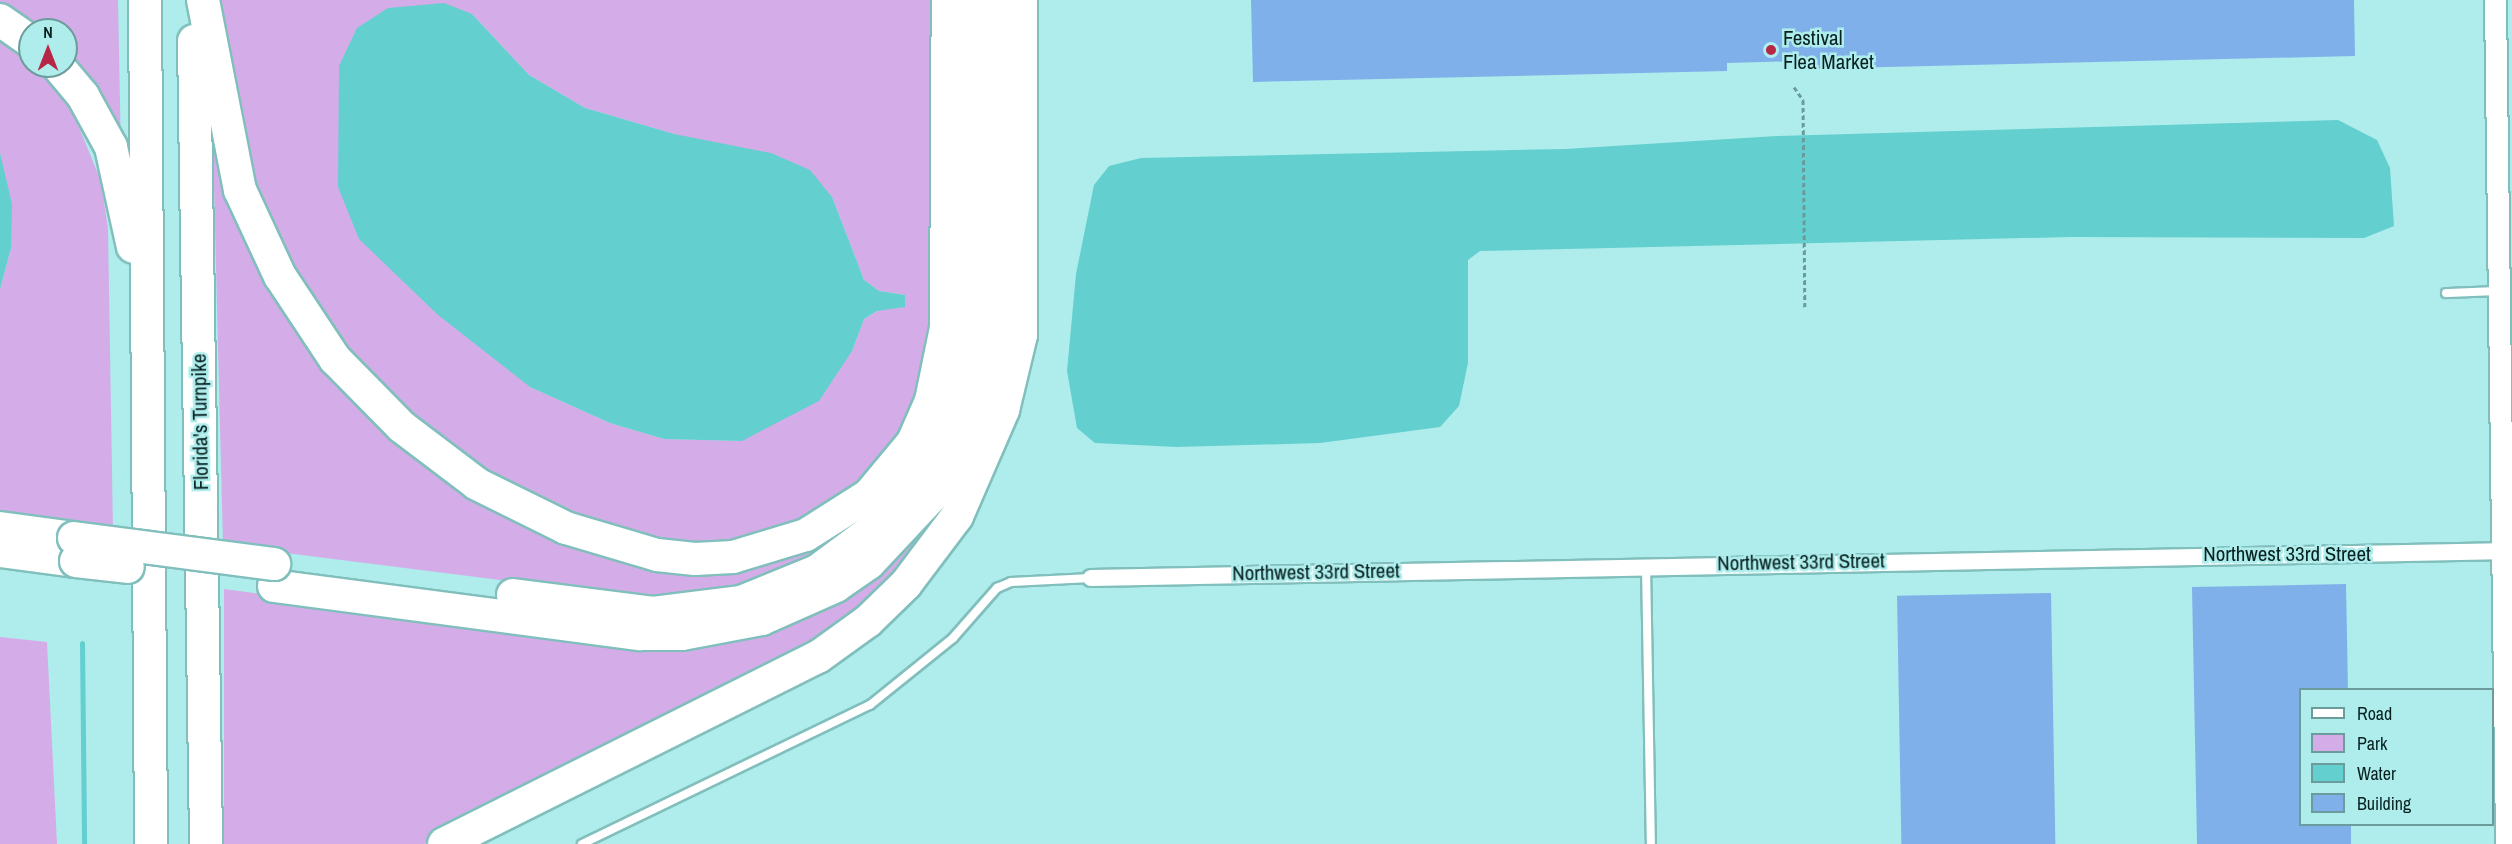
<!DOCTYPE html>
<html>
<head>
<meta charset="utf-8">
<style>
  body { margin:0 }
  #map { position:relative; width:2512px; height:844px; overflow:hidden; background:#aeedec; font-family:"Archivo Narrow",sans-serif }
  div>[style] { position:absolute }
  .green>* { inset:0; background:#d4ade8 }
  .water>* { inset:0; background:#63cfce }
  .stream>* { height:5px; margin:-2.5px; padding:0 2.5px; transform-origin:2.5px; border-radius:2.5px; background:#63cfce }
  .building>* { inset:0; background:#80b0ea; transform-origin:0 0 }
  .path>* { height:3px; margin-top:-1.5px; transform-origin:0; background:repeating-linear-gradient(90deg,#6a9a99 0 4.5px,transparent 0 7.5px) }
  .roads { filter:drop-shadow(2px 0 #81bfbd) drop-shadow(-2px 0 #81bfbd) drop-shadow(0 2px #81bfbd) drop-shadow(0 -2px #81bfbd) }
  .service>* { height:8px; margin:-4px; padding:0 4px; transform-origin:4px; border-radius:4px; background:#fff }
  .minor>* { height:16px; margin:-8px; padding:0 8px; transform-origin:8px; border-radius:8px; background:#fff }
  .tertiary>* { height:21px; margin:-10.5px; padding:0 10.5px; transform-origin:10.5px; border-radius:10.5px; background:#fff }
  .motorway>* { height:32px; margin:-16px; padding:0 16px; transform-origin:16px; border-radius:16px; background:#fff }
  .bridges { filter:drop-shadow(2px 0 #81bfbd) drop-shadow(-2px 0 #81bfbd) drop-shadow(0 2px #81bfbd) drop-shadow(0 -2px #81bfbd) }
  .motorway-bridge>* { height:32px; margin:-16px; padding:0 16px; transform-origin:16px; border-radius:16px; background:#fff }
  .dots>* { width:16px; height:16px; translate:-50% -50%; box-sizing:border-box; border:3px solid #aeedec; border-radius:50% }
  span { translate:-50% -50%; white-space:nowrap; text-align:center; line-height:1.15; -webkit-text-stroke:5px #aeedec; paint-order:stroke }
  .poi-label { font-size:21px; color:#072120 }
  .left { translate:0 -50%; text-align:left }
  .street-label { font-size:21px; color:#072120 }
  .legend { position:absolute; left:2299px; top:688px; width:195px; height:138px; box-sizing:border-box; background:#aeedec; border:2px solid #6b9b9a; margin:0; padding:8px 10px; list-style:none; font-size:18px; color:#072120 }
  .legend li { display:flex; align-items:center; gap:12px; height:30px }
  .legend b { width:30px; border:2px solid #6b9b9a }
  .north { position:absolute; left:18px; top:18px; width:60px; height:60px; box-sizing:border-box; background:#aeedec; border:2px solid #6b9b9a; border-radius:50%; rotate:0deg; font-size:16px; font-weight:700; line-height:24px; text-align:center; color:#072120 }
  .north::after { content:''; display:block; margin:auto; width:21px; height:27px; background:#b72647; clip-path:polygon(50% 0,100% 100%,50% 72%,0 100%) }
</style>
</head>
<body>
<div id="map">
  <div class="green">
    <div style="clip-path:polygon(0 0,118px 0,121px 154px,66px 66px,66px 30px,30px 30px,0 10px)"></div>
    <div style="clip-path:polygon(evenodd,222px 0,933px 0,930px 337px,917px 394px,896px 440px,863px 483px,788px 533px,696px 550px,610px 532px,453px 456px,341px 350px,257px 205px,222px 27px,222px 0,472px 14px,529px 75px,585px 108px,674px 134px,832px 197px,864px 280px,879px 291px,905px 295px,864px 319px,852px 351px,742px 441px,664px 439px,610px 423px,530px 387px,486px 347px,472px 14px)"></div>
    <div style="clip-path:polygon(0 31px,30px 56px,30px 66px,38px 66px,72px 110px,101px 181px,108px 228px,113px 531px,0 515px,0 289px,11px 248px,0 153px)"></div>
    <div style="clip-path:polygon(213px 148px,218px 148px,345px 383px,602px 550px,827px 537px,849px 527px,850px 531px,814px 556px,745px 587px,652px 599px,223px 545px)"></div>
    <div style="clip-path:polygon(948px 500px,939px 529px,836px 634px,424px 844px,224px 844px,224px 589px,677px 648px,720px 644px,758px 636px,829px 606px,882px 570px)"></div>
    <div style="clip-path:polygon(0 637px,47px 642px,57px 844px,0 844px)"></div>
  </div>
  <div class="water">
    <div style="clip-path:polygon(444px 3px,472px 14px,529px 75px,585px 108px,674px 134px,771px 153px,810px 170px,832px 197px,864px 280px,879px 291px,905px 295px,905px 307px,877px 311px,864px 319px,852px 351px,819px 401px,742px 441px,664px 439px,610px 423px,530px 387px,438px 315px,359px 239px,338px 187px,339px 66px,357px 28px,388px 8px)"></div>
    <div style="clip-path:polygon(2338px 120px,2377px 140px,2390px 168px,2394px 226px,2364px 238px,2070px 237px,1480px 251px,1468px 260px,1468px 363px,1459px 406px,1440px 427px,1320px 443px,1177px 447px,1095px 443px,1077px 428px,1067px 371px,1076px 274px,1094px 185px,1109px 166px,1141px 158px,1565px 149px,1777px 136px)"></div>
    <div style="clip-path:polygon(0 153px,12px 204px,11px 248px,0 289px)"></div>
  </div>
  <div class="stream">
    <div style="left:82px;top:643px;width:201px;rotate:89.4deg"></div>
  </div>
  <div class="building">
    <div style="clip-path:polygon(1251px 0,2354px 0,2355px 56px,1803px 69px,1802px 61px,1727px 63px,1727px 71px,1253px 82px)"></div>
    <div style="clip-path:polygon(2346px 584px,2348px 690px,2301px 690px,2301px 825px,2351px 825px,2351px 844px,2197px 844px,2192px 587px)"></div>
    <div style="left:2051px;top:593px;width:251px;height:154px;rotate:89deg"></div>
  </div>
  <div class="path">
    <div style="left:1794px;top:87px;width:16px;rotate:55deg"></div>
    <div style="left:1803px;top:100px;width:209px;rotate:89.5deg"></div>
  </div>
  <div class="roads">
    <div class="service">
      <div style="left:2446px;top:293px;width:53px;rotate:-2.2deg"></div>
      <div style="left:1646px;top:565px;width:279px;rotate:89deg"></div>
      <div style="left:582px;top:844px;width:320px;rotate:-25.8deg"></div>
      <div style="left:870px;top:705px;width:107px;rotate:-38.9deg"></div>
      <div style="left:953px;top:638px;width:67px;rotate:-48.7deg"></div>
      <div style="left:997px;top:588px;width:15px;rotate:-23deg"></div>
      <div style="left:1011px;top:582px;width:80px;rotate:-2.9deg"></div>
    </div>
    <div class="minor">
      <div style="left:1091px;top:578px;width:1421px;rotate:-1.09deg"></div>
    </div>
    <div class="tertiary">
      <div style="left:2495px;top:0;width:844px;rotate:89.25deg"></div>
    </div>
    <div class="motorway">
      <div style="left:145px;top:0;width:844px;rotate:89.59deg"></div>
      <div style="left:203px;top:0;width:194px;rotate:79deg"></div>
      <div style="left:240px;top:190px;width:95px;rotate:65.1deg"></div>
      <div style="left:280px;top:276px;width:100px;rotate:56.5deg"></div>
      <div style="left:335px;top:359px;width:95px;rotate:45.4deg"></div>
      <div style="left:402px;top:427px;width:94px;rotate:37.2deg"></div>
      <div style="left:477px;top:484px;width:99px;rotate:26.3deg"></div>
      <div style="left:566px;top:528px;width:95px;rotate:16.5deg"></div>
      <div style="left:657px;top:555px;width:38px;rotate:6deg"></div>
      <div style="left:695px;top:559px;width:38px;rotate:-3deg"></div>
      <div style="left:733px;top:557px;width:76px;rotate:-16.8deg"></div>
      <div style="left:806px;top:535px;width:75px;rotate:-32.4deg"></div>
      <div style="left:869px;top:495px;width:69px;rotate:-50.3deg"></div>
      <div style="left:913px;top:442px;width:45px;rotate:-66.3deg"></div>
      <div style="left:931px;top:401px;width:75px;rotate:-78.4deg"></div>
      <div style="left:946px;top:328px;width:328px;rotate:-89.7deg"></div>
      <div style="left:0;top:20px;width:37px;rotate:35deg"></div>
      <div style="left:194px;top:41px;width:803px;rotate:89.14deg"></div>
      <div style="left:58px;top:66px;width:39px;rotate:50deg"></div>
      <div style="left:83px;top:96px;width:58px;rotate:61.2deg"></div>
      <div style="left:111px;top:147px;width:102px;rotate:77.6deg"></div>
      <div style="left:0;top:528px;width:75px;rotate:7.7deg"></div>
      <div style="left:0;top:551px;width:77px;rotate:7.5deg"></div>
      <div style="left:274px;top:586px;width:370px;rotate:7.5deg"></div>
      <div style="left:641px;top:634px;width:41px"></div>
      <div style="left:682px;top:634px;width:81px;rotate:-10.6deg"></div>
      <div style="left:762px;top:619px;width:81px;rotate:-24deg"></div>
      <div style="left:836px;top:586px;width:40px;rotate:-34.9deg"></div>
      <div style="left:869px;top:563px;width:89px;rotate:-46.8deg"></div>
      <div style="left:930px;top:498px;width:44px;rotate:-57deg"></div>
      <div style="left:954px;top:461px;width:78px;rotate:-67.4deg"></div>
      <div style="left:984px;top:389px;width:106px;rotate:-81.3deg"></div>
      <div style="left:1000px;top:284px;width:284px;rotate:-90.6deg"></div>
      <div style="left:513px;top:595px;width:141px;rotate:7.3deg"></div>
      <div style="left:653px;top:613px;width:89px;rotate:-7.1deg"></div>
      <div style="left:741px;top:602px;width:82px;rotate:-22.2deg"></div>
      <div style="left:817px;top:571px;width:67px;rotate:-36.5deg"></div>
      <div style="left:871px;top:531px;width:66px;rotate:-49.3deg"></div>
      <div style="left:914px;top:481px;width:75px;rotate:-61.4deg"></div>
      <div style="left:950px;top:415px;width:67px;rotate:-76.2deg"></div>
      <div style="left:966px;top:350px;width:91px;rotate:-85.6deg"></div>
      <div style="left:973px;top:259px;width:259px;rotate:-90.2deg"></div>
      <div style="left:444px;top:844px;width:418px;rotate:-26.6deg"></div>
      <div style="left:818px;top:657px;width:62px;rotate:-35.8deg"></div>
      <div style="left:868px;top:621px;width:53px;rotate:-44.2deg"></div>
      <div style="left:906px;top:584px;width:85px;rotate:-53.1deg"></div>
      <div style="left:957px;top:516px;width:116px;rotate:-66.5deg"></div>
      <div style="left:1003px;top:410px;width:77px;rotate:-76.5deg"></div>
      <div style="left:1021px;top:335px;width:335px;rotate:-90deg"></div>
    </div>
  </div>
  <div class="bridges">
    <div class="motorway-bridge">
      <div style="left:74px;top:538px;width:202px;rotate:7.4deg"></div>
      <div style="left:76px;top:561px;width:52px;rotate:6.6deg"></div>
    </div>
  </div>
  <div class="dots">
    <div style="left:1771px;top:50px;background:#b72647"></div>
  </div>
  <div class="poi-label">
    <span class="left" style="left:1783px;top:50px">Festival<br>Flea Market</span>
  </div>
  <div class="street-label">
    <span style="left:200px;top:422px;rotate:-91deg">Florida's Turnpike</span>
    <span style="left:2287px;top:554px">Northwest 33rd Street</span>
    <span style="left:1801px;top:562px;rotate:-1deg">Northwest 33rd Street</span>
    <span style="left:1316px;top:572px;rotate:-1deg">Northwest 33rd Street</span>
  </div>
  <ul class="legend">
  <li><b style="height:8px;background:#fff"></b>Road</li>
  <li><b style="height:16px;background:#d4ade8"></b>Park</li>
  <li><b style="height:16px;background:#63cfce"></b>Water</li>
  <li><b style="height:16px;background:#80b0ea"></b>Building</li>
  </ul>
  <div class="north">N</div>
</div>
</body>
</html>
